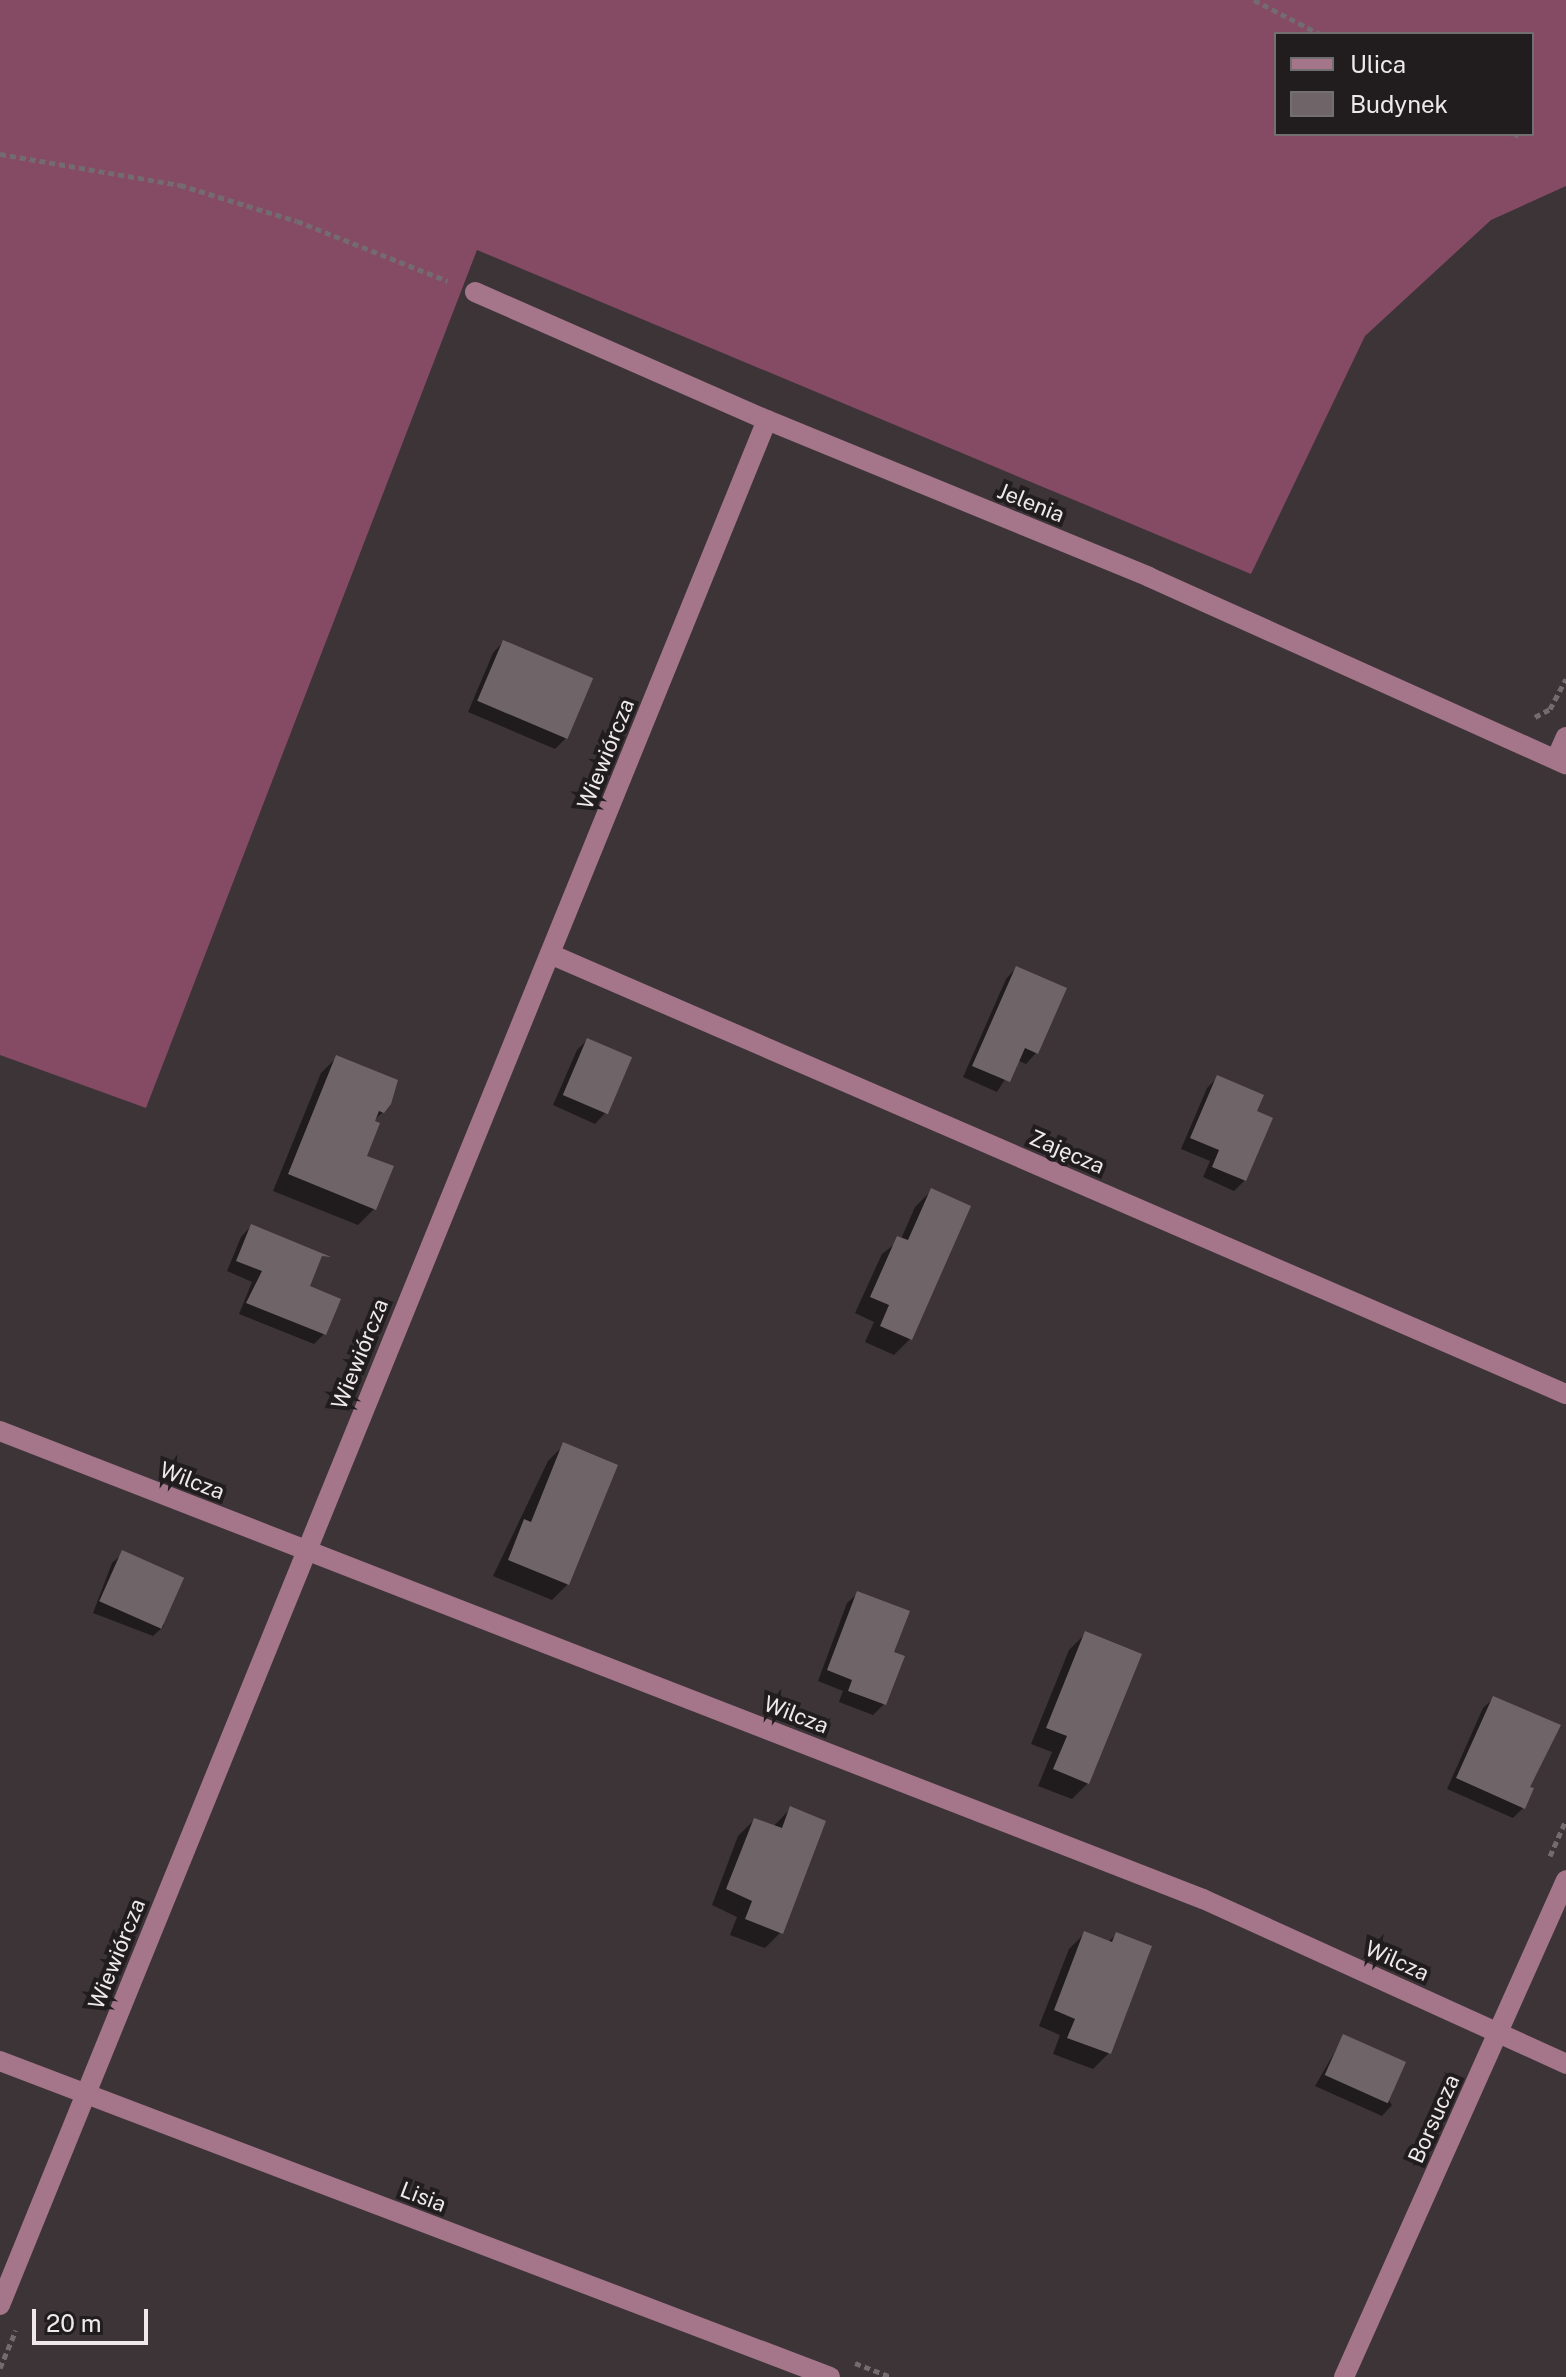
<!DOCTYPE html>
<html>
<head>
<meta charset="utf-8">
<style>
  body { margin:0 }
  #map { position:relative; width:1566px; height:2377px; overflow:hidden; background:#3d3438; font-family:"Public Sans",sans-serif }
  div>[style] { position:absolute }
  .forest>* { inset:0; background:#854a64 }
  .shadow>* { inset:0; background:#0007 }
  .building>* { inset:0; background:#6f6569; transform-origin:0 0 }
  .path>* { height:5px; margin-top:-2.5px; transform-origin:0; background:repeating-linear-gradient(90deg,#736b6f 0 6px,transparent 0 10px) }
  .minor>* { height:20px; margin:-10px; padding:0 10px; transform-origin:10px; border-radius:10px; background:#a57589 }
  span { translate:-50% -50%; white-space:nowrap; text-align:center; line-height:1.15; -webkit-text-stroke:8px #211d1f; paint-order:stroke }
  .street-label { font-size:22px; color:#efe9eb }
  .legend { position:absolute; left:1274px; top:32px; width:260px; height:104px; box-sizing:border-box; background:#211d1f; border:2px solid #736f71; margin:0; padding:10px 14px; list-style:none; font-size:24px; color:#efe9eb }
  .legend li { display:flex; align-items:center; gap:16px; height:40px }
  .legend b { width:40px; border:2px solid #736f71 }
  .scale { position:absolute; left:32px; top:2309px; width:116px; height:36px; box-sizing:border-box; border:4px solid #efe9eb; border-top:0; padding-left:10px; font-size:24px; line-height:28px; white-space:nowrap; color:#efe9eb; -webkit-text-stroke:6px #211d1f; paint-order:stroke }
</style>
</head>
<body>
<div id="map">
  <div class="forest">
    <div style="clip-path:polygon(evenodd,0 0,1566px 0,1566px 186px,1491px 220px,1365px 336px,1251px 574px,477px 250px,146px 1108px,0 1055px,0 0,1276px 34px,1532px 34px,1532px 134px,1276px 134px,1276px 34px)"></div>
  </div>
  <div class="shadow">
    <div style="clip-path:polygon(503px 642px,566px 738px,555px 749px,468px 712px,493px 653px)"></div>
    <div style="clip-path:polygon(1016px 968px,1036px 1053px,1026px 1064px,1017px 1060px,997px 1092px,963px 1077px,1006px 979px)"></div>
    <div style="clip-path:polygon(587px 1040px,605px 1113px,595px 1124px,553px 1105px,577px 1050px)"></div>
    <div style="clip-path:polygon(337px 1057px,383px 1112px,372px 1122px,364px 1157px,374px 1209px,358px 1225px,273px 1191px,321px 1073px)"></div>
    <div style="clip-path:polygon(1217px 1078px,1255px 1112px,1245px 1180px,1234px 1191px,1203px 1177px,1210px 1161px,1181px 1149px,1207px 1088px)"></div>
    <div style="clip-path:polygon(931px 1191px,969px 1207px,910px 1339px,894px 1355px,865px 1342px,874px 1322px,855px 1313px,882px 1254px,901px 1239px,915px 1207px)"></div>
    <div style="clip-path:polygon(251px 1226px,307px 1287px,324px 1334px,314px 1344px,239px 1314px,252px 1282px,227px 1271px,241px 1237px)"></div>
    <div style="clip-path:polygon(564px 1445px,568px 1584px,552px 1600px,493px 1576px,548px 1461px)"></div>
    <div style="clip-path:polygon(123px 1553px,164px 1626px,153px 1636px,93px 1613px,112px 1563px)"></div>
    <div style="clip-path:polygon(858px 1593px,891px 1653px,884px 1704px,873px 1715px,839px 1702px,843px 1691px,818px 1681px,847px 1603px)"></div>
    <div style="clip-path:polygon(1085px 1634px,1088px 1783px,1072px 1799px,1038px 1786px,1052px 1752px,1031px 1744px,1069px 1650px)"></div>
    <div style="clip-path:polygon(1494px 1698px,1527px 1788px,1523px 1808px,1513px 1818px,1447px 1789px,1483px 1708px)"></div>
    <div style="clip-path:polygon(790px 1809px,781px 1932px,765px 1948px,730px 1935px,737px 1917px,712px 1905px,738px 1836px,754px 1820px,773px 1827px)"></div>
    <div style="clip-path:polygon(1085px 1933px,1108px 1942px,1117px 1934px,1109px 2053px,1093px 2069px,1053px 2054px,1060px 2035px,1039px 2026px,1069px 1949px)"></div>
    <div style="clip-path:polygon(1344px 2036px,1392px 2105px,1382px 2116px,1315px 2086px)"></div>
  </div>
  <div class="building">
    <div style="left:503px;top:640px;width:98px;height:66px;rotate:23deg"></div>
    <div style="clip-path:polygon(1016px 966px,1067px 988px,1038px 1054px,1025px 1048px,1010px 1082px,972px 1066px)"></div>
    <div style="left:587px;top:1038px;width:49px;height:62px;rotate:23deg"></div>
    <div style="clip-path:polygon(336px 1055px,398px 1080px,391px 1104px,384px 1113px,379px 1111px,375px 1121px,380px 1123px,367px 1156px,394px 1166px,376px 1210px,288px 1174px)"></div>
    <div style="clip-path:polygon(1217px 1075px,1264px 1095px,1257px 1111px,1273px 1118px,1246px 1181px,1212px 1167px,1219px 1150px,1190px 1138px)"></div>
    <div style="clip-path:polygon(931px 1188px,971px 1206px,912px 1340px,880px 1326px,889px 1305px,870px 1297px,897px 1236px,908px 1240px)"></div>
    <div style="clip-path:polygon(251px 1224px,331px 1257px,322px 1256px,310px 1286px,341px 1299px,326px 1335px,246px 1303px,262px 1271px,236px 1261px)"></div>
    <div style="clip-path:polygon(563px 1442px,618px 1465px,569px 1585px,508px 1560px,524px 1519px,531px 1522px)"></div>
    <div style="left:122px;top:1550px;width:68px;height:56px;rotate:24deg"></div>
    <div style="clip-path:polygon(857px 1591px,910px 1611px,894px 1652px,905px 1656px,886px 1705px,848px 1691px,852px 1680px,827px 1670px)"></div>
    <div style="clip-path:polygon(1085px 1631px,1142px 1654px,1089px 1784px,1053px 1769px,1067px 1736px,1046px 1728px)"></div>
    <div style="clip-path:polygon(1493px 1696px,1561px 1725px,1530px 1787px,1534px 1788px,1525px 1809px,1456px 1778px)"></div>
    <div style="clip-path:polygon(790px 1806px,826px 1821px,783px 1934px,745px 1919px,752px 1901px,726px 1889px,754px 1818px,782px 1828px)"></div>
    <div style="clip-path:polygon(1084px 1931px,1112px 1942px,1116px 1932px,1152px 1946px,1111px 2054px,1067px 2038px,1075px 2019px,1054px 2010px)"></div>
    <div style="left:1343px;top:2034px;width:69px;height:45px;rotate:24deg"></div>
  </div>
  <div class="path">
    <div style="left:1254px;top:0;width:74px;rotate:27.3deg"></div>
    <div style="left:1515px;top:134px;width:4px;rotate:27deg"></div>
    <div style="left:0;top:154px;width:183px;rotate:9.8deg"></div>
    <div style="left:180px;top:185px;width:122px;rotate:17.1deg"></div>
    <div style="left:297px;top:221px;width:162px;rotate:21.7deg"></div>
    <div style="left:1535px;top:717px;width:17px;rotate:-28deg"></div>
    <div style="left:1550px;top:709px;width:34px;rotate:-62deg"></div>
    <div style="left:1550px;top:1856px;width:39px;rotate:-66deg"></div>
    <div style="left:855px;top:2363px;width:39px;rotate:21deg"></div>
    <div style="left:0;top:2368px;width:41px;rotate:-67.2deg"></div>
  </div>
  <div class="minor">
    <div style="left:475px;top:292px;width:319px;rotate:23.7deg"></div>
    <div style="left:767px;top:420px;width:413px;rotate:22.3deg"></div>
    <div style="left:1149px;top:577px;width:457px;rotate:24.2deg"></div>
    <div style="left:1556px;top:759px;width:24px;rotate:-66deg"></div>
    <div style="left:550px;top:954px;width:1107px;rotate:23.42deg"></div>
    <div style="left:0;top:1431px;width:1291px;rotate:21.26deg"></div>
    <div style="left:1203px;top:1899px;width:399px;rotate:24.4deg"></div>
    <div style="left:0;top:2061px;width:888px;rotate:20.84deg"></div>
    <div style="left:0;top:2305px;width:2035px;rotate:-67.86deg"></div>
    <div style="left:1344px;top:2377px;width:544px;rotate:-65.93deg"></div>
  </div>
  <div class="street-label">
    <span style="left:1031px;top:503px;rotate:22deg">Jelenia</span>
    <span style="left:606px;top:754px;rotate:-68deg">Wiewiórcza</span>
    <span style="left:1067px;top:1152px;rotate:23deg">Zajęcza</span>
    <span style="left:360px;top:1354px;rotate:-68deg">Wiewiórcza</span>
    <span style="left:192px;top:1481px;rotate:21deg">Wilcza</span>
    <span style="left:796px;top:1715px;rotate:21deg">Wilcza</span>
    <span style="left:117px;top:1954px;rotate:-68deg">Wiewiórcza</span>
    <span style="left:1397px;top:1961px;rotate:24deg">Wilcza</span>
    <span style="left:1434px;top:2119px;rotate:-66deg">Borsucza</span>
    <span style="left:423px;top:2197px;rotate:21deg">Lisia</span>
  </div>
  <ul class="legend">
  <li><b style="height:10px;background:#a57589"></b>Ulica</li>
  <li><b style="height:22px;background:#6f6569"></b>Budynek</li>
  </ul>
  <div class="scale">20 m</div>
</div>
</body>
</html>
